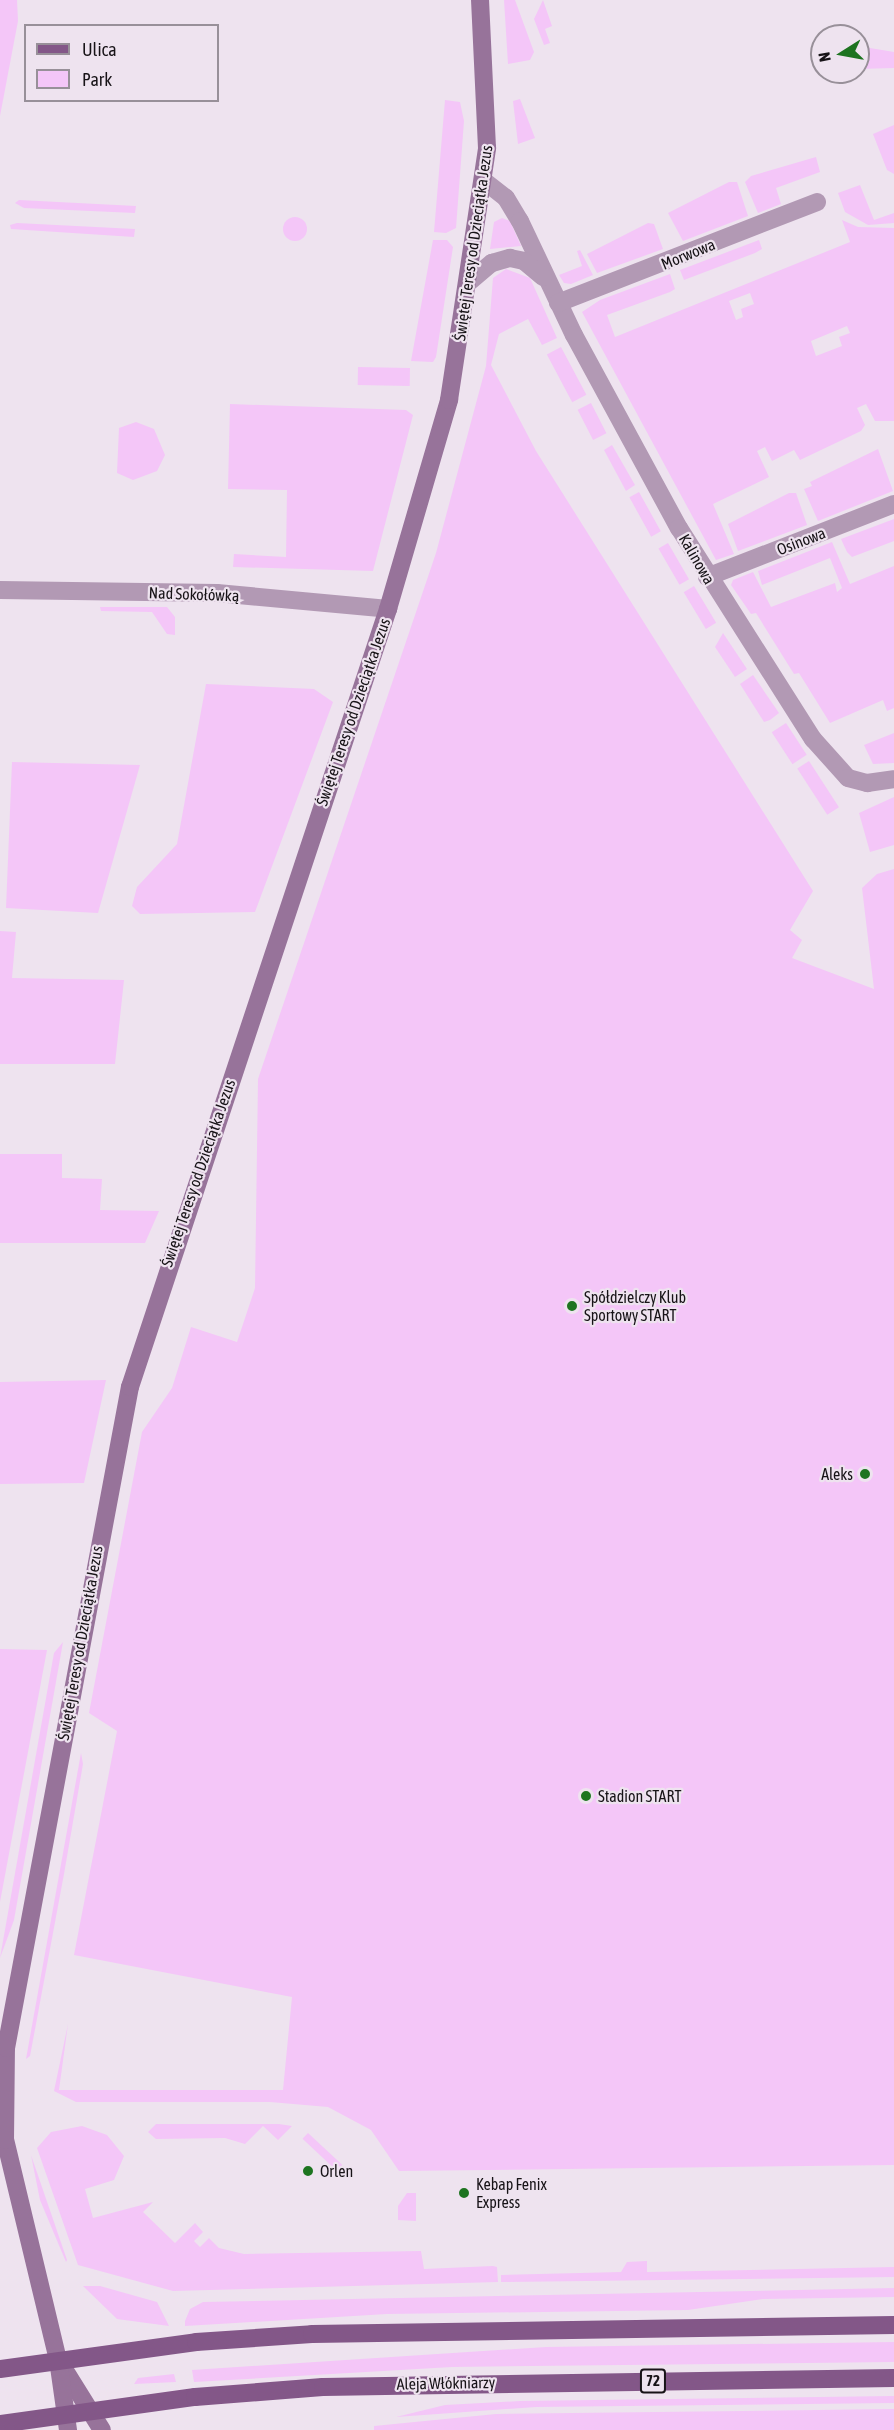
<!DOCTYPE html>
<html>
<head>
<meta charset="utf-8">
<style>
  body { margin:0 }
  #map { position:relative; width:894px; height:2430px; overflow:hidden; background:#eee3ef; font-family:"Asap Condensed",sans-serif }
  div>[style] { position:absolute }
  .green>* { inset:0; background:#f4c6f8; transform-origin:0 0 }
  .round { border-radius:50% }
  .street>* { height:18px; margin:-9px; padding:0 9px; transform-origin:9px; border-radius:9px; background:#b299b4 }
  .secondary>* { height:18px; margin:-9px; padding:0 9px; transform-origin:9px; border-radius:9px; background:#97739a }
  .primary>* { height:18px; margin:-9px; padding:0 9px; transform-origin:9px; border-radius:9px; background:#835788 }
  .dots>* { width:16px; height:16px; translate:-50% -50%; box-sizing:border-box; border:3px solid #eee3ef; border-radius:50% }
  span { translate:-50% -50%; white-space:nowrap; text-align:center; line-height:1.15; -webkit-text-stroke:4.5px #eee3ef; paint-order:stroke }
  .shield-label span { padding:2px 4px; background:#eee3ef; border:2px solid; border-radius:4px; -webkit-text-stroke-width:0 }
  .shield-label { font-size:15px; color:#171317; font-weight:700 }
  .street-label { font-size:16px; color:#171317 }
  .poi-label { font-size:16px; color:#171317 }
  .left { translate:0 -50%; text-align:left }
  .right { translate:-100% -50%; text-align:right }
  .legend { position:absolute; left:24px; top:24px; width:195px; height:78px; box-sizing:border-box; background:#eee3ef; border:2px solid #989099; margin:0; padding:8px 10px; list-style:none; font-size:18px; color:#171317 }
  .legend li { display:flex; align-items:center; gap:12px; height:30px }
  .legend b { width:30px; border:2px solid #989099 }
  .north { position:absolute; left:810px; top:24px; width:60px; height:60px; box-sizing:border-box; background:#eee3ef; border:2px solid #989099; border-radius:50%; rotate:259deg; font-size:16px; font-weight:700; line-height:24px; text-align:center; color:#171317 }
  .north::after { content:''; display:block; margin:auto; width:21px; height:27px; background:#1d7420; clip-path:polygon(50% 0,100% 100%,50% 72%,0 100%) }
</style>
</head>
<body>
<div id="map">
  <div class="green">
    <div style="clip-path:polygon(0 0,17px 0,18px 21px,0 116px)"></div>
    <div style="clip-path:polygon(504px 0,515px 0,534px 52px,530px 60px,508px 64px)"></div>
    <div style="clip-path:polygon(543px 0,552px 26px,545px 29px,550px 43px,544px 45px,534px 19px)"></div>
    <div style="clip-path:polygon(858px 46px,894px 52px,894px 68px,858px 69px)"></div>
    <div style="clip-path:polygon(520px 99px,535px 138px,518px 144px,513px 101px)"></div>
    <div style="clip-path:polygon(445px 100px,460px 102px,464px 121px,456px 228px,446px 233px,434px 232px)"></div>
    <div style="clip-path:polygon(894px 125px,894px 174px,887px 170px,873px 134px)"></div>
    <div style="clip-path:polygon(816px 157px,820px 172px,776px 188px,781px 204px,758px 213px,745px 182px,751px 176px)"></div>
    <div style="clip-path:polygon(729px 182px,737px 182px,748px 216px,683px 241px,668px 213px)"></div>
    <div style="clip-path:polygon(860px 185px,874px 220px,894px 213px,894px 223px,868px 225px,845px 212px,838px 193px)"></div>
    <div style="clip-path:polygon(19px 200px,136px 206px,135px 213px,24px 208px,15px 203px)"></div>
    <div class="round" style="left:283px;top:217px;width:24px;height:24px"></div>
    <div style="clip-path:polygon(502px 218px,510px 221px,521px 246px,490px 249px,494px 222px)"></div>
    <div style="clip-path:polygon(evenodd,842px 220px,858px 227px,894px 228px,894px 421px,875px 421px,866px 404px,857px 408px,865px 425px,861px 431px,800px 460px,794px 450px,772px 461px,765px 447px,757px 451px,769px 477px,713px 504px,734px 554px,716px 560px,582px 312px,600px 300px,670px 274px,675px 289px,670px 292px,607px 315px,615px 337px,850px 242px,842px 220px,750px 293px,754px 304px,741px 309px,743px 317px,736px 320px,729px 301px,750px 293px,842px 220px,847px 326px,850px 333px,839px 337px,842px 346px,816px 356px,811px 341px,847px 326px)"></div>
    <div style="clip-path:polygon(17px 223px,135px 229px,134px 237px,11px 229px,10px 225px)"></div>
    <div style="clip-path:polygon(648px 223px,654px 224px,663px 249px,597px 273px,587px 254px)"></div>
    <div style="clip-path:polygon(433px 240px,447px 240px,453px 247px,436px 357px,433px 362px,411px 361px)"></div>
    <div style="clip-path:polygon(759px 240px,762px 249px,755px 253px,684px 280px,680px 270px)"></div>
    <div style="clip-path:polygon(580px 250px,593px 275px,571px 284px,564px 283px,559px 275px,582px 266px,577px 251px)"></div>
    <div style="clip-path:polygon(506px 269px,530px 278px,557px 338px,542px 345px,528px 319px,499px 334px,491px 365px,536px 451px,813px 891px,790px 930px,802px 940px,792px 958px,874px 989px,862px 888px,877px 874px,894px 869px,894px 2165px,399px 2171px,371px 2130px,328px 2107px,270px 2102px,76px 2102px,54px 2091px,68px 2024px,59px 2090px,283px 2090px,292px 1997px,74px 1955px,117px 1731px,89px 1713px,142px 1432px,172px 1388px,191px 1327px,237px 1342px,255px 1288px,258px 1079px,436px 553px,486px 366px,493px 278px)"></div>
    <div style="left:561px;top:347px;width:54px;height:16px;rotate:62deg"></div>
    <div style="left:358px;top:367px;width:52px;height:18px;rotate:1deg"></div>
    <div style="left:591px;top:403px;width:34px;height:15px;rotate:63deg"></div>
    <div style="clip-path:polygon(230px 404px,406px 410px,413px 415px,373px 571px,233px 567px,234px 554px,286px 557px,287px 490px,228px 489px)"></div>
    <div style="clip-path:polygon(136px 422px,154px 429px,165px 455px,157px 471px,133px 480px,117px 473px,119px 428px)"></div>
    <div style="clip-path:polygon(612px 445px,635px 485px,626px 491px,604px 450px)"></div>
    <div style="clip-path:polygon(878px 449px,893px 491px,818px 521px,804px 489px,812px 486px,810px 482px)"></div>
    <div style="left:639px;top:492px;width:45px;height:11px;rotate:61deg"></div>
    <div style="clip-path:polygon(789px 493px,796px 493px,807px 525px,738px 551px,728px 524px)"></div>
    <div style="clip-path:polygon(894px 519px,894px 541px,852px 557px,847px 552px,841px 539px)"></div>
    <div style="clip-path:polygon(832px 542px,850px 584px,894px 566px,894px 708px,887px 711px,883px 700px,830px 723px,799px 673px,794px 674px,756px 613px,751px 614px,731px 585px,733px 580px,753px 572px,771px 607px,835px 583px,837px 592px,842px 588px,830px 558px,762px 585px,758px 571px)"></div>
    <div style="left:668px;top:543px;width:42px;height:11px;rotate:60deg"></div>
    <div style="left:694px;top:586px;width:43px;height:12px;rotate:59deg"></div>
    <div style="clip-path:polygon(100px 607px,167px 607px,175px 617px,175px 635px,167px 634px,152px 612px,101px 611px)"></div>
    <div style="clip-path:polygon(723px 633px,747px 669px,735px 677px,715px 647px)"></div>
    <div style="clip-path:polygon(753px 675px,779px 713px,770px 720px,764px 722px,740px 684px)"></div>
    <div style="clip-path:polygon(206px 684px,314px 689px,333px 702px,255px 912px,140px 914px,132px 906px,137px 887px,177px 844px)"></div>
    <div style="left:786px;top:723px;width:38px;height:17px;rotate:57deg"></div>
    <div style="clip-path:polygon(894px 733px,894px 763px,873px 764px,864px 745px)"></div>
    <div style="left:809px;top:761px;width:55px;height:14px;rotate:57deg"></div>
    <div style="clip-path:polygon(12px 762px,140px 765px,98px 913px,6px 908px)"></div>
    <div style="clip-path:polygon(894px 797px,894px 845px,870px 852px,859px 813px)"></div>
    <div style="clip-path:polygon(0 931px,16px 932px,12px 978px,124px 980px,115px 1064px,0 1064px)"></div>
    <div style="clip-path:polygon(0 1154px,62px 1154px,62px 1178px,102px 1179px,100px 1210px,159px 1211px,145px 1243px,0 1243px)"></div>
    <div style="clip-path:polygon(106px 1380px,84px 1483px,0 1484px,0 1382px)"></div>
    <div style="clip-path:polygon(63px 1642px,14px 1920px,0 1958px,54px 1653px)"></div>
    <div style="clip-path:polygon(0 1649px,47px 1650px,0 1902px)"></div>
    <div style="clip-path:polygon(81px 1753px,83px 1764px,64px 1874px,30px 2056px,26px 2059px)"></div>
    <div style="clip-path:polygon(156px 2124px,279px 2124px,292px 2126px,278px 2140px,263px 2126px,245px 2144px,225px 2138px,156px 2139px,148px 2132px)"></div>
    <div style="clip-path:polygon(82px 2126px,107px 2135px,124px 2156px,114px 2180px,85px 2189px,93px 2218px,153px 2202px,143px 2212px,175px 2243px,195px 2223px,203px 2232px,194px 2241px,200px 2247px,209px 2238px,219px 2248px,244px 2254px,421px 2251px,424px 2269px,493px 2266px,497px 2267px,498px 2282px,173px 2291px,78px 2265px,37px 2148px,51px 2132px)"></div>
    <div style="left:308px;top:2133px;width:47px;height:8px;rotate:43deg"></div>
    <div style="clip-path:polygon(31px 2155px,67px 2260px,66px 2262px,40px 2200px)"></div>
    <div style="clip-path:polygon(407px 2193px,416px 2193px,416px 2221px,398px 2220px,398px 2206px)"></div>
    <div style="clip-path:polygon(647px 2261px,647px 2272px,894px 2267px,894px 2277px,501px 2282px,501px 2275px,621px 2272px,627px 2262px)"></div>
    <div style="clip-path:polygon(83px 2286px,100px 2286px,157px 2302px,169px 2326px,117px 2319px)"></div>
    <div style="clip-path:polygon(894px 2288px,894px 2297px,763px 2299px,688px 2310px,387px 2314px,185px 2326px,185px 2321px,190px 2309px,203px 2302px)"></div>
    <div style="clip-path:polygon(894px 2342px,894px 2362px,452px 2367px,194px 2382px,192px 2370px,546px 2347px)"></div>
    <div style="clip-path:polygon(174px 2374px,176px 2382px,134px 2384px,138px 2378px)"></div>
    <div style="clip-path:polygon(894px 2396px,894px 2403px,536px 2407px,396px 2417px,445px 2405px,520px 2401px)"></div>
    <div style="clip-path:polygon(894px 2409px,894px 2430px,374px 2430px,374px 2426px,496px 2414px)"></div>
  </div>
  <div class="street">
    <div style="left:483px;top:180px;width:29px;rotate:38deg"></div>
    <div style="left:506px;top:198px;width:27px;rotate:59deg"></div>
    <div style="left:520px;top:221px;width:126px;rotate:64.7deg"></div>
    <div style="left:574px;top:335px;width:220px;rotate:61.5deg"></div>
    <div style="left:679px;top:528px;width:250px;rotate:57.6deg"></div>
    <div style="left:813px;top:739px;width:52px;rotate:48.1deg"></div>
    <div style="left:848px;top:778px;width:20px;rotate:15deg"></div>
    <div style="left:867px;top:783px;width:27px;rotate:-8deg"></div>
    <div style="left:469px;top:282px;width:30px;rotate:-40deg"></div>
    <div style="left:492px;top:263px;width:19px;rotate:-16deg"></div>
    <div style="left:510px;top:258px;width:14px;rotate:12deg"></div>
    <div style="left:524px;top:261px;width:25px;rotate:40deg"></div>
    <div style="left:558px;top:303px;width:278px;rotate:-21.3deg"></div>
    <div style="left:707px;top:577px;width:201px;rotate:-21.3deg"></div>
    <div style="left:0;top:590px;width:217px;rotate:0.8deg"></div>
    <div style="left:217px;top:593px;width:172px;rotate:5.3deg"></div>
  </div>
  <div class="secondary">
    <div style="left:59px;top:2361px;width:81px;rotate:58.1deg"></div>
    <div style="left:68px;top:2430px;width:71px;rotate:-98.1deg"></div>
    <div style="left:58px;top:2360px;width:226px;rotate:-103.5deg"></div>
    <div style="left:5px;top:2140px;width:92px;rotate:-89.4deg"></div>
    <div style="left:6px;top:2048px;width:673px;rotate:-79.38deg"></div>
    <div style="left:130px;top:1387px;width:820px;rotate:-71.65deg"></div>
    <div style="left:388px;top:609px;width:218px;rotate:-73.7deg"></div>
    <div style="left:449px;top:400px;width:255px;rotate:-81.4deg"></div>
    <div style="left:487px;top:148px;width:148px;rotate:-92.7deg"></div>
  </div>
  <div class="primary">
    <div style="left:0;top:2369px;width:198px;rotate:-7.8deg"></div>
    <div style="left:196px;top:2342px;width:116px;rotate:-3.9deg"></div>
    <div style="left:312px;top:2334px;width:582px;rotate:-0.89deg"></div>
    <div style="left:0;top:2424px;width:197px;rotate:-7.9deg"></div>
    <div style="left:195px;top:2397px;width:128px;rotate:-4.5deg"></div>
    <div style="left:323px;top:2387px;width:571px;rotate:-0.9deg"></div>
  </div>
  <div class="dots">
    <div style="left:572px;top:1306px;background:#1d7420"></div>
    <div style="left:865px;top:1474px;background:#1d7420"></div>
    <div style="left:586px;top:1796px;background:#1d7420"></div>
    <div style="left:308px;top:2171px;background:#1d7420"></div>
    <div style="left:464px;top:2193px;background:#1d7420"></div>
  </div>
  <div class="shield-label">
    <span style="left:653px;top:2381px">72</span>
  </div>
  <div class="street-label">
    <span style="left:473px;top:243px;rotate:-82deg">Świętej Teresy od Dzieciątka Jezus</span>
    <span style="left:688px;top:254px;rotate:-22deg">Morwowa</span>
    <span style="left:801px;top:541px;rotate:-21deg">Osinowa</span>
    <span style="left:697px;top:559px;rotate:60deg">Kalinowa</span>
    <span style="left:194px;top:594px;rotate:2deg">Nad Sokołówką</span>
    <span style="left:353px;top:712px;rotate:-71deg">Świętej Teresy od Dzieciątka Jezus</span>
    <span style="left:198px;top:1173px;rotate:-71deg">Świętej Teresy od Dzieciątka Jezus</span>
    <span style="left:80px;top:1643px;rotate:-80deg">Świętej Teresy od Dzieciątka Jezus</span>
    <span style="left:446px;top:2383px;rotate:-1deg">Aleja Włókniarzy</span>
  </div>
  <div class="poi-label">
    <span class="left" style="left:584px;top:1306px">Spółdzielczy Klub<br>Sportowy START</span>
    <span class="right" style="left:853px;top:1474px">Aleks</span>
    <span class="left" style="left:598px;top:1796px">Stadion START</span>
    <span class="left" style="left:320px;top:2171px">Orlen</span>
    <span class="left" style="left:476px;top:2193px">Kebap Fenix<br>Express</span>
  </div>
  <ul class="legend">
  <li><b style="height:8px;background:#835788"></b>Ulica</li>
  <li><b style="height:16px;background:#f4c6f8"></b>Park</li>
  </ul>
  <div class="north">N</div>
</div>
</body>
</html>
